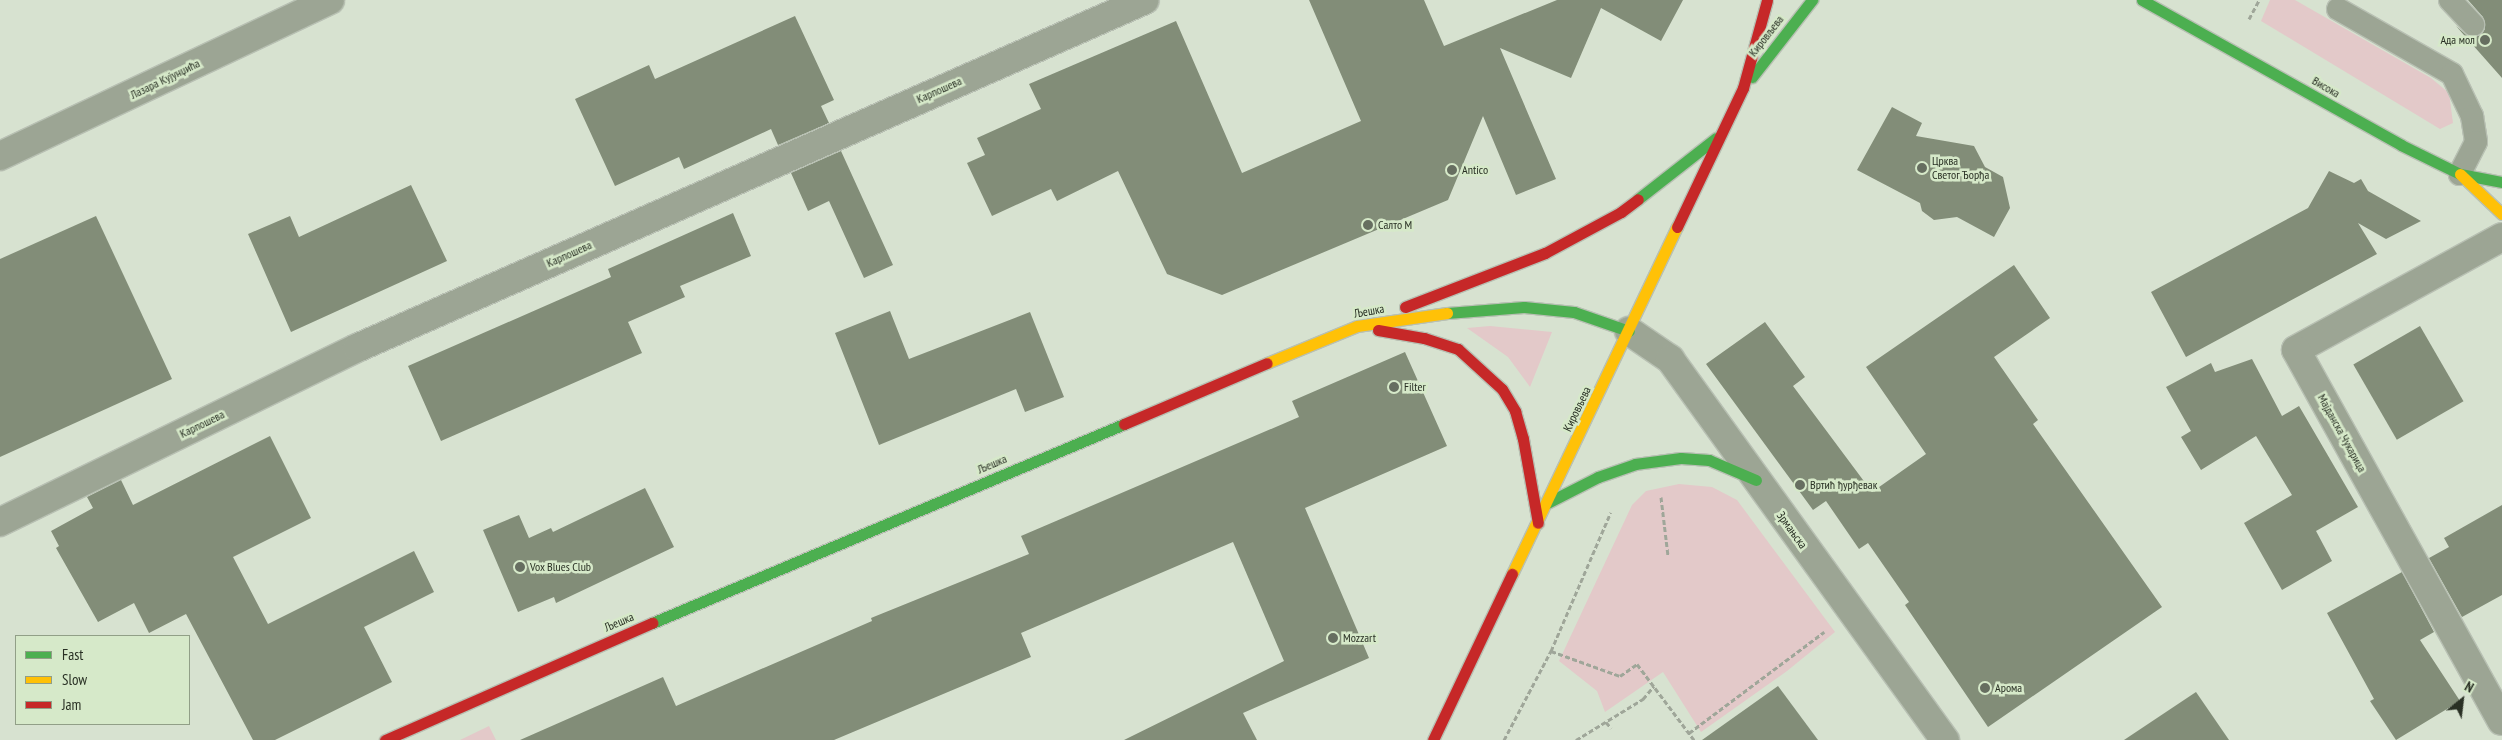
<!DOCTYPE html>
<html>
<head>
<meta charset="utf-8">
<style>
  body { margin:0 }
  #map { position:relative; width:2502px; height:740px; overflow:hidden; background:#d7e2d0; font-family:"PT Sans Narrow",sans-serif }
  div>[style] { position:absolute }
  .green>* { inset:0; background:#e3c9c9 }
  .building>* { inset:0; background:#828d78; transform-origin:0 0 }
  .path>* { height:3px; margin-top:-1.5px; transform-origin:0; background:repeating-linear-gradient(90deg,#9fa699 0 5px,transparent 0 7.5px) }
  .roads { filter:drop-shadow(1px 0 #b8c0b3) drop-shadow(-1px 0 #b8c0b3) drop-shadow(0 1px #b8c0b3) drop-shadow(0 -1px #b8c0b3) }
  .lane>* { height:22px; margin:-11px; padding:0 11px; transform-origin:11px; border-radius:11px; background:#9ca594 }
  .street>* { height:28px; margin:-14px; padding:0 14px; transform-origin:14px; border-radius:14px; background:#9ca594 }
  .fast>* { height:11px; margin:-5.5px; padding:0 5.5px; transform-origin:5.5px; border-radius:5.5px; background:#4caf50 }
  .slow>* { height:11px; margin:-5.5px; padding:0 5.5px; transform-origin:5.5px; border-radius:5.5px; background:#ffc107 }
  .jam>* { height:11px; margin:-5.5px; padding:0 5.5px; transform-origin:5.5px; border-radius:5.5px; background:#c62828 }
  .dots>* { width:14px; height:14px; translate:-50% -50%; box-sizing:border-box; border:2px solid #d6e9c9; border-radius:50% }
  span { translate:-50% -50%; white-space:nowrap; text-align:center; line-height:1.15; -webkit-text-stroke:5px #d6e9c9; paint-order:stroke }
  .street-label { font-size:12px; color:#293024 }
  .poi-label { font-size:12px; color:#293024 }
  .right { translate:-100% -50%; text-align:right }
  .left { translate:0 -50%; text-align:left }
  .legend { position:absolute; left:15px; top:635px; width:175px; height:90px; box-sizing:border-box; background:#d6e9c9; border:1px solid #919f87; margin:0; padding:6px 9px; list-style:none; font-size:15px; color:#293024 }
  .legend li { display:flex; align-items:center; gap:10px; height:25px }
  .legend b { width:25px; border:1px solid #919f87 }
  .north { position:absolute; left:2437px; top:675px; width:50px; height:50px; -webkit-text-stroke:4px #d6e9c9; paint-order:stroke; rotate:29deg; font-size:14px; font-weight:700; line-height:20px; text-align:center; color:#293024 }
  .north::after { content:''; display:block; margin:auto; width:18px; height:22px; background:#293024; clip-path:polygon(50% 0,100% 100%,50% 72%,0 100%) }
</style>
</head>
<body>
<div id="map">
  <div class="green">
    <div style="clip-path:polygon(2270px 0,2295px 0,2431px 78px,2449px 93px,2453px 123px,2440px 129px,2261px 21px)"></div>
    <div style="clip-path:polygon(1490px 326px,1552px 332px,1530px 387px,1508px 357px,1467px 328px)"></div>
    <div style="clip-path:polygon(1679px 484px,1712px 487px,1737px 500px,1835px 632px,1787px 671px,1701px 732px,1663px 672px,1605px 712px,1597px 691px,1559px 661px,1632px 505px,1646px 491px)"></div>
    <div style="clip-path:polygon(489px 726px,496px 740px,460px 740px)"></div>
  </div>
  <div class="building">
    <div style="clip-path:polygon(1309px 0,1424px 0,1444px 46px,1557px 0,1683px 0,1661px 41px,1601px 8px,1571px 78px,1500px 48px,1556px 179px,1516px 195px,1483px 116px,1448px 200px,1222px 295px,1167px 274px,1118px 171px,1057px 201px,1051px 189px,992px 216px,967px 163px,985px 155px,977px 138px,1041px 109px,1029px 84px,1176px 21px,1242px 173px,1361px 121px)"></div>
    <div style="clip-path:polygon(2468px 0,2502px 0,2502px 78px,2456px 26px,2470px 38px,2481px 35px,2485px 29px,2483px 17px)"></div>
    <div style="clip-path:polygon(795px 16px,834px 100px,821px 106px,829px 123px,778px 145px,771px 129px,684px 169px,679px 157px,615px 186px,575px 99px,649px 65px,655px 79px)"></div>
    <div style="clip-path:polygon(1892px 107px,1922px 123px,1916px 136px,1974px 146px,1985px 167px,2003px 177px,2010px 208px,1994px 237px,1957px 217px,1934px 220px,1922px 211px,1920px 203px,1857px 170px)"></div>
    <div style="clip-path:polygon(841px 151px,893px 265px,864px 278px,829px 201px,808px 211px,791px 173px)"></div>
    <div style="clip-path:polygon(2329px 171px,2354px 183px,2361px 179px,2368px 191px,2421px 221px,2386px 239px,2358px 223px,2377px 254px,2186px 357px,2151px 292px,2308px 208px)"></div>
    <div style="clip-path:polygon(411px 185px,447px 261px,291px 332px,248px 234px,290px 216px,299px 237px)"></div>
    <div style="clip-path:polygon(733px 213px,751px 256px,680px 286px,685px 297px,628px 322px,642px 353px,441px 441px,408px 366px,611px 277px,608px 269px)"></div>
    <div style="clip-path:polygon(96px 216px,172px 379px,0 457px,0 259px)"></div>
    <div style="clip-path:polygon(2014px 265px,2050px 318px,1994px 357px,2038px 420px,2033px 424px,2162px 607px,1988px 727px,1905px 605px,1909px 602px,1868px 543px,1859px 549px,1826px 501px,1813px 510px,1706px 364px,1765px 322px,1805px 377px,1793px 386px,1872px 492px,1926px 454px,1866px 367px)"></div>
    <div style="clip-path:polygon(890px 311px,909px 359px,1030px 312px,1064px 397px,1025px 412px,1016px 389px,879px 445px,835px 333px)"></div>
    <div style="left:2420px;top:326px;width:87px;height:77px;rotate:60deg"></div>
    <div style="clip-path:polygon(1405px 352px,1447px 446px,1305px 508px,1369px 658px,1243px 713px,1257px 740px,1124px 740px,1284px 661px,1233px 542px,1021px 633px,1031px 657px,834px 740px,520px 740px,663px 677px,676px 706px,872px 621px,871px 618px,1029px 554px,1021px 536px,1299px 417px,1292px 401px)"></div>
    <div style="clip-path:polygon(2252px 359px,2282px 416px,2299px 406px,2358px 507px,2316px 531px,2332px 561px,2282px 590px,2244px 523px,2292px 495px,2256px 436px,2201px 470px,2181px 437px,2191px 431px,2166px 387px,2211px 363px,2215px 372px)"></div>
    <div style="clip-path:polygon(270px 436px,311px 518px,233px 557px,268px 624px,414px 551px,434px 592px,364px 627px,392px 682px,275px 740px,253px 740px,186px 614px,149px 633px,134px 603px,98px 622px,56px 548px,59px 546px,51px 531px,93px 508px,87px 497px,121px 480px,133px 505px)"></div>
    <div style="clip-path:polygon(645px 488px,674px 547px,556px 603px,554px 597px,518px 612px,483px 530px,519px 515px,529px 538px,551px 528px,553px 532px)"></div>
    <div style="clip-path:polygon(2502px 505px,2502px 595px,2462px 617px,2429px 558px,2449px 547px,2444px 538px)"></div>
    <div style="clip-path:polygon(2402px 572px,2434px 632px,2420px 640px,2460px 701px,2396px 740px,2370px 701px,2374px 699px,2327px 613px)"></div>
    <div style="clip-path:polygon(1778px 686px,1818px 740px,1702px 740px)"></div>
    <div style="clip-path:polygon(2196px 692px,2229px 740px,2124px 740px)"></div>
  </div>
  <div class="path">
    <div style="left:2249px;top:19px;width:21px;rotate:-62deg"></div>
    <div style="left:1661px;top:497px;width:59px;rotate:83.2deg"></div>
    <div style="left:1551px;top:651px;width:73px;rotate:19.9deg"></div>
    <div style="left:1620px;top:676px;width:21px;rotate:-35deg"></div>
    <div style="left:1637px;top:664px;width:95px;rotate:53.1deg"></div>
    <div style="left:1606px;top:722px;width:8px;rotate:50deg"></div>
    <div style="left:1689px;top:733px;width:169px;rotate:-36.8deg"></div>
    <div style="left:1504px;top:740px;width:101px;rotate:-62.2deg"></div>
    <div style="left:1551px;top:651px;width:151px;rotate:-66.7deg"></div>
    <div style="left:1576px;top:740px;width:79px;rotate:-31.5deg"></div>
    <div style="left:1643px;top:699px;width:17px;rotate:-50deg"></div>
  </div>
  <div class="roads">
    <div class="lane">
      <div style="left:2450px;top:0;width:34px;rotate:47deg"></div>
      <div style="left:2338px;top:9px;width:131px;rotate:29.7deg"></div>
      <div style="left:2452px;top:74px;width:47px;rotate:64.5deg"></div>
      <div style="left:2472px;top:116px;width:26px;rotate:81deg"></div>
      <div style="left:2476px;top:142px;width:36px;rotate:117deg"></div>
    </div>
    <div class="street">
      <div style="left:0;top:156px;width:365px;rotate:-25.3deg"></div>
      <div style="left:2502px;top:237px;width:235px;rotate:151.3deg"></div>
      <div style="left:2296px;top:350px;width:424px;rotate:61deg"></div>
      <div style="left:1629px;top:331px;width:50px;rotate:34.3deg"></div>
      <div style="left:1670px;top:359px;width:470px;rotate:54.2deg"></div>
      <div style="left:0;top:522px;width:397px;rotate:-26deg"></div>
      <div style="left:357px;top:348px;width:861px;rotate:-23.83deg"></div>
    </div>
    <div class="fast">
      <div style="left:2142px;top:0;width:297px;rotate:29.2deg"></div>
      <div style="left:2401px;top:145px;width:66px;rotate:26.2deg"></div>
      <div style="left:2460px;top:174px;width:43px;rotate:10.8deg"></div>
      <div style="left:1752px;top:77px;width:98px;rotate:-52.1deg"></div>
      <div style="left:1638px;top:199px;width:99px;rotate:-38deg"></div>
      <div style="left:1447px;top:313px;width:77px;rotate:-4.5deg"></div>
      <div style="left:1524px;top:307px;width:50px;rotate:5.7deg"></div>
      <div style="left:1574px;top:312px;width:58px;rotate:19.1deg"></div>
      <div style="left:1547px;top:503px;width:57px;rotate:-27deg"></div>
      <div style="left:1598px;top:477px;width:39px;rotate:-19deg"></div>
      <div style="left:1635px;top:464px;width:46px;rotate:-7.4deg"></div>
      <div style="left:1681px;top:458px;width:28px;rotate:4deg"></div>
      <div style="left:1709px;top:460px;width:51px;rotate:23.1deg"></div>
      <div style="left:652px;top:623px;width:512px;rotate:-22.86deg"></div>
    </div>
    <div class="slow">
      <div style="left:2460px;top:174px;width:58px;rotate:43.6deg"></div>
      <div style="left:1267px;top:363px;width:97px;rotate:-22.3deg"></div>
      <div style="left:1357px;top:326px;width:91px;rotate:-8.2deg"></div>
      <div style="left:1512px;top:574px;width:384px;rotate:-64.6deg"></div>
    </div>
    <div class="jam">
      <div style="left:1677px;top:227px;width:154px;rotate:-64.6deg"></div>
      <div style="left:1743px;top:88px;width:91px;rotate:-74.7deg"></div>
      <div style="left:1405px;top:307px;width:150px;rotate:-21.1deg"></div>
      <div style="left:1545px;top:253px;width:86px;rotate:-28.3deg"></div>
      <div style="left:1621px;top:212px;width:21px;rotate:-37deg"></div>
      <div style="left:1378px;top:330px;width:47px;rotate:9.9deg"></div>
      <div style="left:1424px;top:338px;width:36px;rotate:18deg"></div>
      <div style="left:1458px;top:349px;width:59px;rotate:42.3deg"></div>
      <div style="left:1502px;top:389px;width:26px;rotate:59deg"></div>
      <div style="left:1515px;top:411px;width:29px;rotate:74deg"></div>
      <div style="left:1523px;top:439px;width:85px;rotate:79.9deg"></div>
      <div style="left:1124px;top:424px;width:155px;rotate:-23.1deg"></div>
      <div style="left:385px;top:740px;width:292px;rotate:-23.7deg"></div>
      <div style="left:1433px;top:740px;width:184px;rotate:-64.6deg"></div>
    </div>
  </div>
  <div class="dots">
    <div style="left:2485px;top:40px;background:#666e60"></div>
    <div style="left:1922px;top:168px;background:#666e60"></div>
    <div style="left:1452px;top:170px;background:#666e60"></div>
    <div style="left:1368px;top:225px;background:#666e60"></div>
    <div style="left:1394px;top:387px;background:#666e60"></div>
    <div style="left:1800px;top:485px;background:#666e60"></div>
    <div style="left:520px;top:567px;background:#666e60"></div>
    <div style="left:1333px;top:638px;background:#666e60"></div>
    <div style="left:1985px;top:688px;background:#666e60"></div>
  </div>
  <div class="street-label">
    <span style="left:1766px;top:36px;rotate:-52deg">Кировљева</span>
    <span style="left:165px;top:79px;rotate:-26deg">Лазара Кујунџића</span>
    <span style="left:2326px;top:87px;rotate:30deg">Висока</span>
    <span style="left:939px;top:90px;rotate:-24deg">Карпошева</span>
    <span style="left:569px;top:254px;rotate:-24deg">Карпошева</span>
    <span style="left:1369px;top:311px;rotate:-10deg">Љешка</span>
    <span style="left:1577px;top:409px;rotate:-64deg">Кировљева</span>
    <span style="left:202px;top:424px;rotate:-26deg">Карпошева</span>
    <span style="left:2342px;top:433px;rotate:61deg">Мајданска Чукарица</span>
    <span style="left:992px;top:464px;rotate:-23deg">Љешка</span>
    <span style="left:1792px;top:530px;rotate:54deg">Зрмањска</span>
    <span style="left:619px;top:622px;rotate:-23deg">Љешка</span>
  </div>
  <div class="poi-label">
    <span class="right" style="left:2475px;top:40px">Ада мол</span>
    <span class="left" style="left:1932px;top:168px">Црква<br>Светог Ђорђа</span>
    <span class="left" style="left:1462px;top:170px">Antico</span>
    <span class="left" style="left:1378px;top:225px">Салто М</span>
    <span class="left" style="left:1404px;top:387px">Filter</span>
    <span class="left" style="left:1810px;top:485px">Вртић ђурђевак</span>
    <span class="left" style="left:530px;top:567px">Vox Blues Club</span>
    <span class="left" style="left:1343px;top:638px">Mozzart</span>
    <span class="left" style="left:1995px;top:688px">Арома</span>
  </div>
  <ul class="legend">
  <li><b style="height:6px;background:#4caf50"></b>Fast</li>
  <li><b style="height:6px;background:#ffc107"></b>Slow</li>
  <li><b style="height:6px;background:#c62828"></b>Jam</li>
  </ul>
  <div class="north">N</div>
</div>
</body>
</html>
